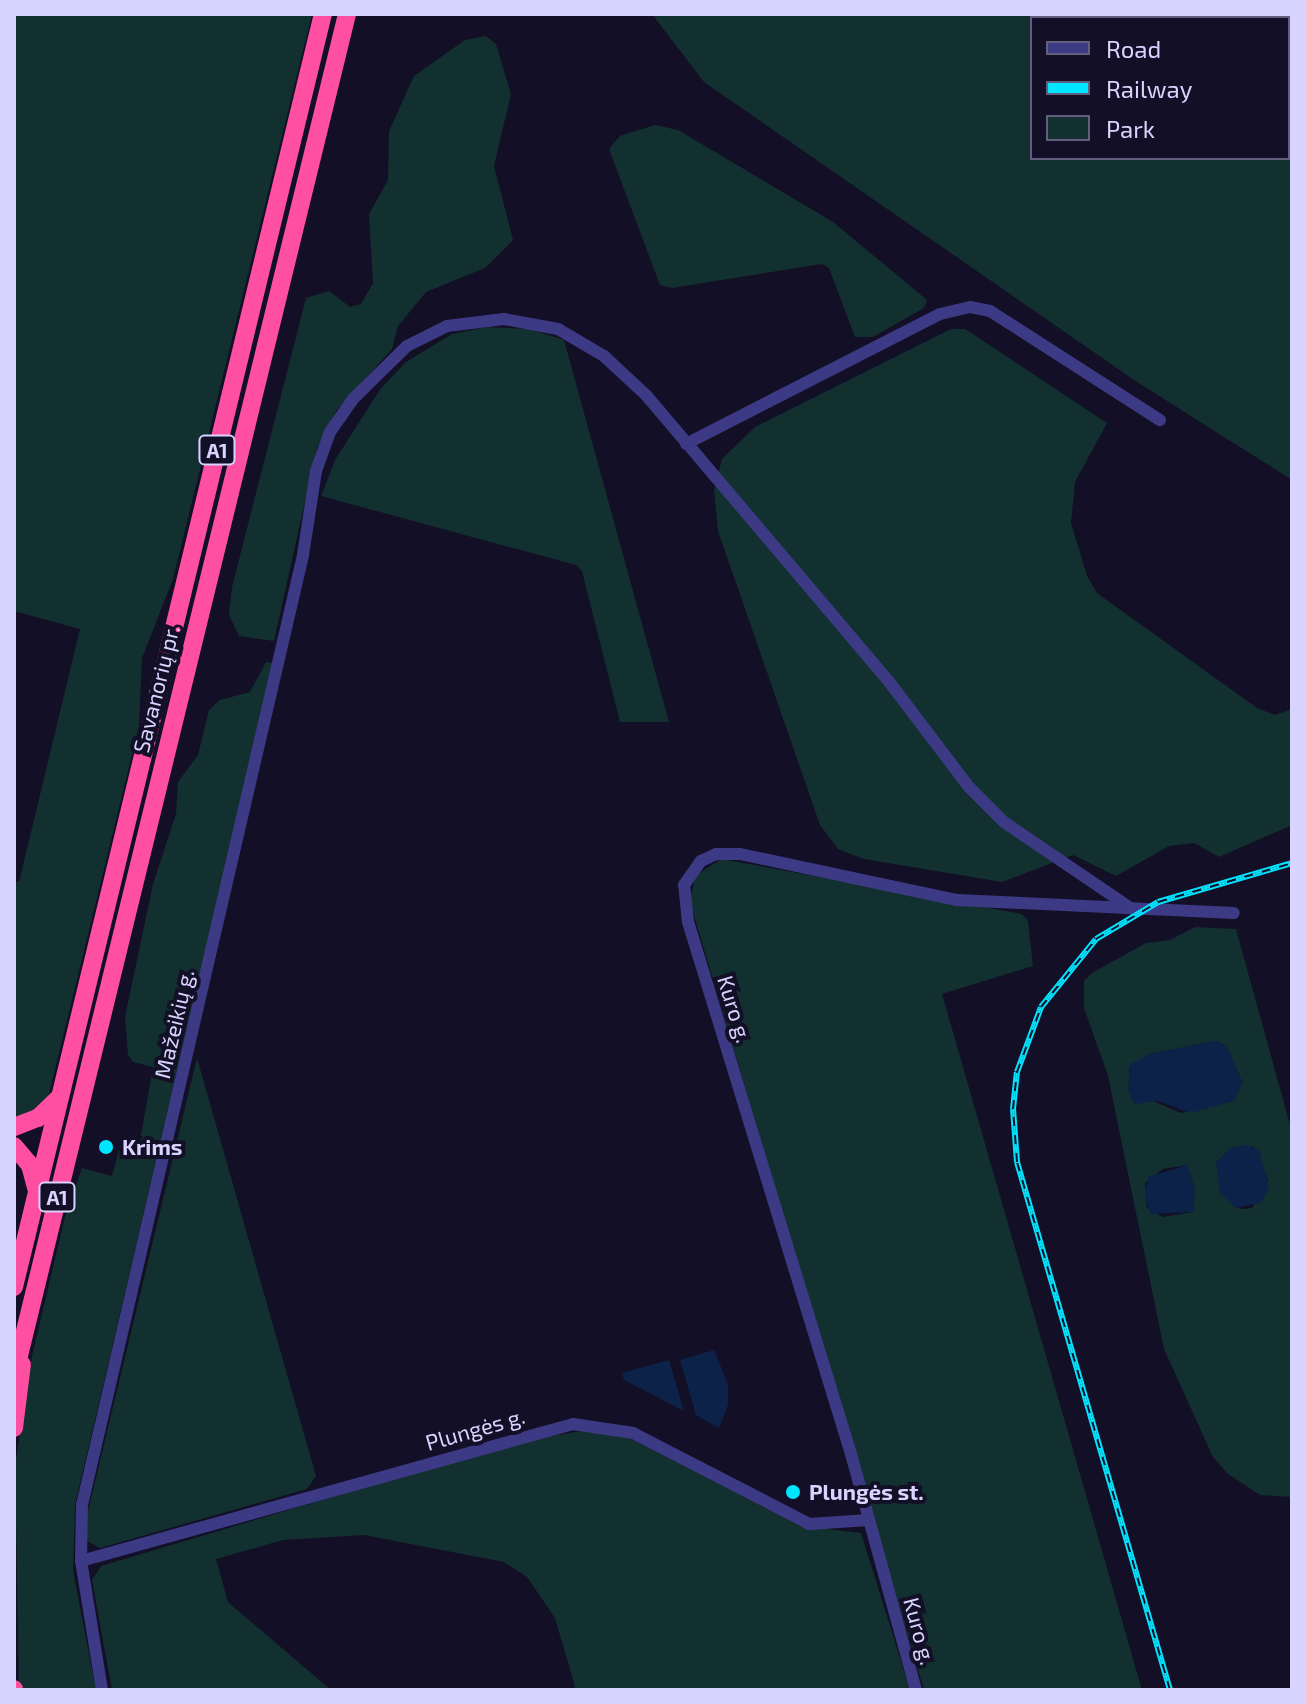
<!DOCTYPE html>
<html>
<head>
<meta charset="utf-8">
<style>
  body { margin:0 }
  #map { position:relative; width:1306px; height:1704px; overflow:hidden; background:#130f26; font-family:"Exo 2",sans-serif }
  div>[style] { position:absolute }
  .green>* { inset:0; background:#12302f }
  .water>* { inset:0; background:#0c2248 }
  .minor>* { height:12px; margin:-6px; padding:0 6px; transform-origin:6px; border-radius:6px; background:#3d3a85 }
  .highway>* { height:18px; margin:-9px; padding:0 9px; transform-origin:9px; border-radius:9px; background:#ff4fa3 }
  .rail>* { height:6px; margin-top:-3px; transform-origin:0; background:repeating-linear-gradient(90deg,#130f26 0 9px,#00e5ff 0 18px); box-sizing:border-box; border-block:2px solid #00e5ff }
  .dots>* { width:22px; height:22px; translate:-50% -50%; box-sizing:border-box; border:4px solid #130f26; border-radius:50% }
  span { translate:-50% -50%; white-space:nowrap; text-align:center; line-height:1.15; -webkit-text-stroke:8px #130f26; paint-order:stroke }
  .shield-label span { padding:2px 6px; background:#130f26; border:2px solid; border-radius:6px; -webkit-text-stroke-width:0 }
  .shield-label { font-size:20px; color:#d9d4ff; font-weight:700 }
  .street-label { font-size:22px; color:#d9d4ff }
  .poi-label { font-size:22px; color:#d9d4ff; font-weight:700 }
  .left { translate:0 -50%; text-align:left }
  .frame { position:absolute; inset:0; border:16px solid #d9d4ff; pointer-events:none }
  .legend { position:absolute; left:1030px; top:16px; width:260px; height:144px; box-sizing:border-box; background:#130f26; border:2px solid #625e7d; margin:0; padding:10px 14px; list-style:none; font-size:24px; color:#d9d4ff }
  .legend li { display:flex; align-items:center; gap:16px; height:40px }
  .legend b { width:40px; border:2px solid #625e7d }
</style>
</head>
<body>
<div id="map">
  <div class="green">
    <div style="clip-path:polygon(14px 14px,312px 14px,173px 579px,142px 658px,139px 726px,49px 1094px,45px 1105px,14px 1124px,14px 882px,19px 882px,80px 629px,14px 611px)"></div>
    <div style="clip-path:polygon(evenodd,652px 14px,1292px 14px,1292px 480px,1137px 382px,704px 82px,652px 14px,1032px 18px,1288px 18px,1288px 158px,1032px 158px,1032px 18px)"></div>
    <div style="clip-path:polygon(486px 36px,496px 44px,511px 94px,494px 166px,513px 240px,485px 268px,426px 292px,398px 326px,392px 349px,337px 410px,317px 448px,274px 641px,239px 636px,229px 615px,232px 587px,306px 298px,329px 291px,350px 307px,361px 304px,373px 283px,369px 214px,388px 180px,389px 131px,414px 76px,465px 40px)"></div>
    <div style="clip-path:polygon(655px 125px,678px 130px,833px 222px,927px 300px,924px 308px,873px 337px,855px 337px,829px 268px,822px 264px,672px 288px,660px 285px,609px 149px,620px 136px)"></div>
    <div style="clip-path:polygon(487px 327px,530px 329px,564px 340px,669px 722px,620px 722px,582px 571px,576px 565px,321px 496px,335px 460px,381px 388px,406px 362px,452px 334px)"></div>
    <div style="clip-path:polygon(951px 329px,965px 329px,1107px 423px,1075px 482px,1071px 523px,1087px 576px,1097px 593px,1257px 708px,1275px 715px,1292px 709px,1292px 825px,1219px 857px,1194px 843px,1169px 846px,1116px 876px,1073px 855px,1002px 882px,864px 859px,838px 849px,820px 825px,718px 531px,714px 490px,722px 459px,755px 427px)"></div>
    <div style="clip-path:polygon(266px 662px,273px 663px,75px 1505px,73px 1571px,96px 1690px,19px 1690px,15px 1466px,32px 1356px,65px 1217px,82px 1168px,112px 1176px,119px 1150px,138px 1152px,153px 1067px,133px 1062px,128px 1055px,125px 1017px,153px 884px,176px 814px,178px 782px,198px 755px,209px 710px,220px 700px,250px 692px)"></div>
    <div style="clip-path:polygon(721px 859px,1022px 914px,1028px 921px,1033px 966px,942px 994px,1142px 1690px,924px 1690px,690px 902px,695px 876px)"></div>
    <div style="clip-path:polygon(evenodd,1195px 927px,1236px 929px,1292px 1132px,1292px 1497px,1260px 1495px,1228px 1474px,1213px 1457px,1164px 1349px,1108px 1076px,1084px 1008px,1084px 981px,1092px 973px,1146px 943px,1170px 940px,1195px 927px,1216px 1041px,1227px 1047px,1242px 1082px,1234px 1101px,1181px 1113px,1153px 1101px,1129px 1082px,1129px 1068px,1150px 1054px,1216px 1041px,1195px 927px,1240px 1146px,1254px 1147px,1268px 1180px,1252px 1208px,1244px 1209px,1236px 1208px,1240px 1146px,1195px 927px,1187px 1165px,1195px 1189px,1193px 1212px,1163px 1217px,1147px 1208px,1145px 1183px,1163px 1169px,1187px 1165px)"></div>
    <div style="clip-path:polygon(197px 1058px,316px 1476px,307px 1489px,100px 1548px,87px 1541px,86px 1519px)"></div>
    <div style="clip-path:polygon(592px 1429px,634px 1440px,800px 1526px,861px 1533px,910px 1690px,576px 1690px,555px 1618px,527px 1577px,504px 1562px,364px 1535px,283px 1540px,216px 1559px,228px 1602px,331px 1690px,112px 1690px,92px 1580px,101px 1566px,513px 1443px)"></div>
  </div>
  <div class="water">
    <div style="clip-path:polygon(1216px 1041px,1227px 1047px,1242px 1082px,1234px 1101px,1190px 1113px,1158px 1101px,1134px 1104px,1128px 1090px,1130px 1064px,1153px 1053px)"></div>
    <div style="clip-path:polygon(1247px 1145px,1259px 1151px,1269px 1188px,1260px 1203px,1236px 1208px,1220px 1193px,1216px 1162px,1231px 1148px)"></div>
    <div style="clip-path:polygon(1187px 1165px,1195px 1189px,1193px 1212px,1150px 1214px,1145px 1195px,1148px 1177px)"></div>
    <div style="clip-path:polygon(714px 1350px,728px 1384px,728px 1405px,719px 1428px,696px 1415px,680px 1360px)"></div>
    <div style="clip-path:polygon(669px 1360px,684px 1411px,624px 1380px,622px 1373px)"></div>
  </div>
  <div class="minor">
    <div style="left:686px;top:444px;width:285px;rotate:-27.1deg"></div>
    <div style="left:940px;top:314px;width:31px;rotate:-13deg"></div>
    <div style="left:970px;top:307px;width:20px;rotate:11deg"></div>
    <div style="left:990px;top:311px;width:202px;rotate:32.7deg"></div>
    <div style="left:81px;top:1561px;width:511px;rotate:-15.56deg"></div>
    <div style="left:573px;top:1424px;width:61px;rotate:8.5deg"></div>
    <div style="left:633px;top:1433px;width:198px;rotate:27.3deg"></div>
    <div style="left:809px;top:1524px;width:60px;rotate:-3.8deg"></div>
    <div style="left:102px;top:1690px;width:131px;rotate:-99.2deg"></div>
    <div style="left:81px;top:1561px;width:56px;rotate:-89deg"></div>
    <div style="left:82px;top:1505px;width:975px;rotate:-76.9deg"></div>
    <div style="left:303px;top:555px;width:85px;rotate:-81.2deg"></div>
    <div style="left:316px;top:471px;width:41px;rotate:-70.3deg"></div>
    <div style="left:330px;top:432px;width:40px;rotate:-55.1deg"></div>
    <div style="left:353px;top:399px;width:76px;rotate:-44.5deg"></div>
    <div style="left:407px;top:346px;width:45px;rotate:-26.6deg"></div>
    <div style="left:447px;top:326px;width:57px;rotate:-7deg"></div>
    <div style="left:504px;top:319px;width:55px;rotate:10.5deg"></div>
    <div style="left:558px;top:329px;width:53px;rotate:30.4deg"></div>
    <div style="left:604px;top:356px;width:57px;rotate:42.9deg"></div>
    <div style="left:646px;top:395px;width:377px;rotate:49.7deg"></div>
    <div style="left:890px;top:683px;width:131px;rotate:52.8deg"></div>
    <div style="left:969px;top:787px;width:49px;rotate:45deg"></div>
    <div style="left:1004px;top:822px;width:155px;rotate:34.2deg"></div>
    <div style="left:916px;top:1690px;width:245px;rotate:-105.4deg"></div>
    <div style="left:851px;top:1454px;width:556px;rotate:-107.03deg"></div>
    <div style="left:688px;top:922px;width:37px;rotate:-96deg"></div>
    <div style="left:684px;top:885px;width:29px;rotate:-55deg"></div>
    <div style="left:701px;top:861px;width:17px;rotate:-25deg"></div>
    <div style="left:716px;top:854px;width:24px"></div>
    <div style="left:740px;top:854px;width:222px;rotate:12deg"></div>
    <div style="left:957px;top:900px;width:277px;rotate:2.7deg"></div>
  </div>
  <div class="highway">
    <div style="left:14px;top:1127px;width:26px;rotate:-21deg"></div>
    <div style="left:38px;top:1118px;width:30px;rotate:-44deg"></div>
    <div style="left:14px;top:1146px;width:25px;rotate:50deg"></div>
    <div style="left:30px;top:1165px;width:24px;rotate:75deg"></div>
    <div style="left:14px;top:1287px;width:1310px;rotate:-76.36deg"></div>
    <div style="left:14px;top:1376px;width:1402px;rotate:-76.26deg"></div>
    <div style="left:14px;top:1428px;width:64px;rotate:-82.9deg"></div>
    <div style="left:14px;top:1689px;width:1px;rotate:90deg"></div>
  </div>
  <div class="rail">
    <div style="left:1170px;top:1690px;width:550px;rotate:-106.16deg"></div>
    <div style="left:1017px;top:1162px;width:53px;rotate:-94.3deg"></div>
    <div style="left:1013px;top:1109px;width:37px;rotate:-84deg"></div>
    <div style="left:1017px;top:1072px;width:69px;rotate:-69.7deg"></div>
    <div style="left:1041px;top:1007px;width:87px;rotate:-51deg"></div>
    <div style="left:1096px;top:939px;width:72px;rotate:-30.8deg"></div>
    <div style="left:1158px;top:902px;width:140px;rotate:-16.2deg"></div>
  </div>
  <div class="dots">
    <div style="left:106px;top:1147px;background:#00e5ff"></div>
    <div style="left:793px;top:1492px;background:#00e5ff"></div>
  </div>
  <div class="shield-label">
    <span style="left:217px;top:450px">A1</span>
    <span style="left:57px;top:1197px">A1</span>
  </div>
  <div class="street-label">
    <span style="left:156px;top:689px;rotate:-76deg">Savanorių pr.</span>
    <span style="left:735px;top:1009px;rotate:73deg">Kuro g.</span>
    <span style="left:174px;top:1024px;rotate:-77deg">Mažeikių g.</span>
    <span style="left:475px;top:1429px;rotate:-16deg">Plungės g.</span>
    <span style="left:920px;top:1631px;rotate:75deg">Kuro g.</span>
  </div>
  <div class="poi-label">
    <span class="left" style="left:122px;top:1147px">Krims</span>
    <span class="left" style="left:809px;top:1492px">Plungės st.</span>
  </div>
  <div class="frame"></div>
  <ul class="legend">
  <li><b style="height:10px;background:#3d3a85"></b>Road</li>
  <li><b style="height:10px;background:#00e5ff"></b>Railway</li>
  <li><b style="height:22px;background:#12302f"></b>Park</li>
  </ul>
</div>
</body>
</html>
